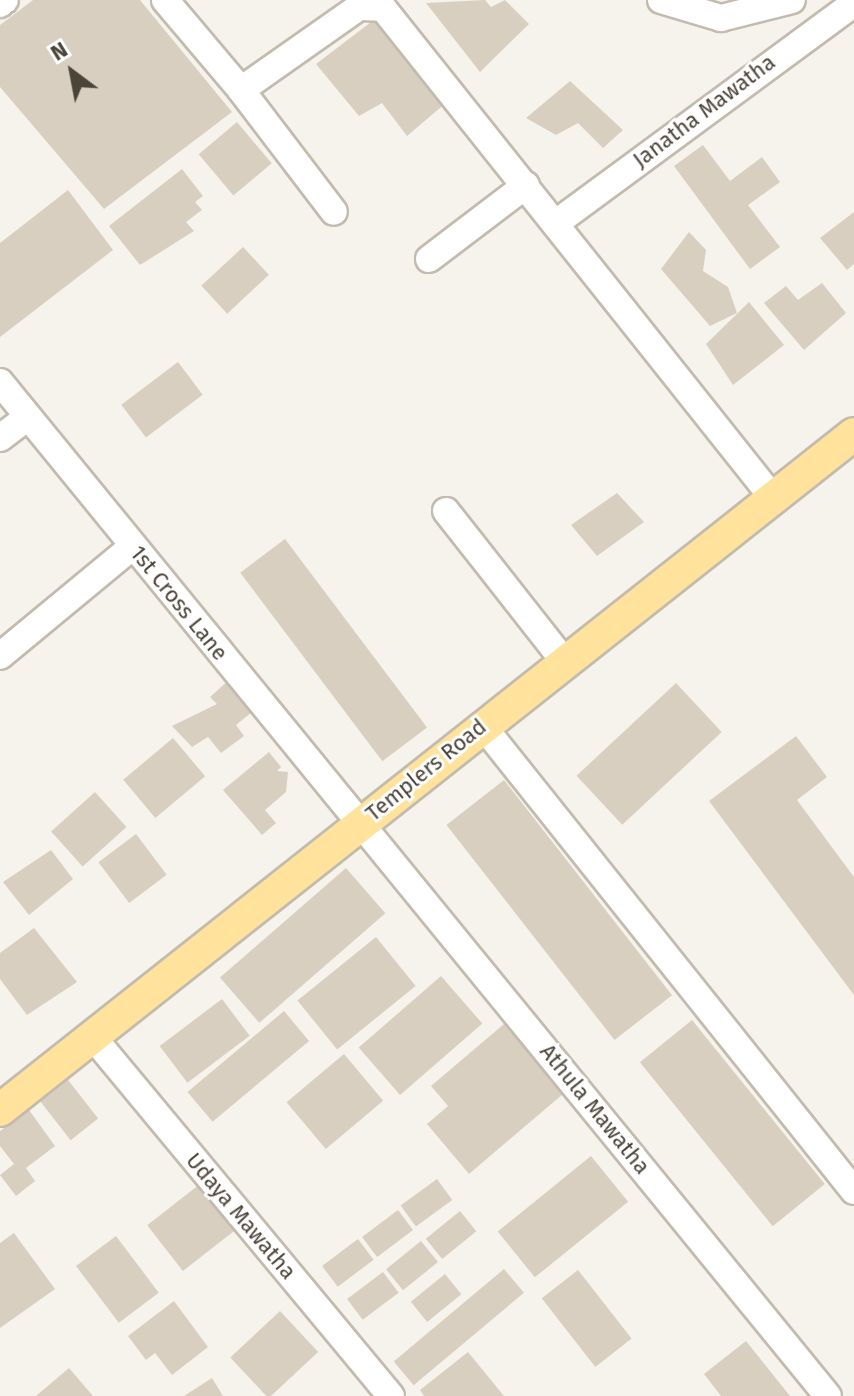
<!DOCTYPE html>
<html>
<head>
<meta charset="utf-8">
<style>
  body { margin:0 }
  #map { position:relative; width:854px; height:1396px; overflow:hidden; background:#f6f3ec; font-family:"Fira Sans",sans-serif }
  div>[style] { position:absolute }
  .building>* { inset:0; background:#d8cfc1; transform-origin:0 0 }
  .roads { filter:drop-shadow(2px 0 #c2bbae) drop-shadow(-2px 0 #c2bbae) drop-shadow(0 2px #c2bbae) drop-shadow(0 -2px #c2bbae) }
  .minor>* { height:26px; margin:-13px; padding:0 13px; transform-origin:13px; border-radius:13px; background:#fff }
  .major>* { height:32px; margin:-16px; padding:0 16px; transform-origin:16px; border-radius:16px; background:#ffe39c }
  span { translate:-50% -50%; white-space:nowrap; text-align:center; line-height:1.15; -webkit-text-stroke:6px #fff; paint-order:stroke }
  .street-label { font-size:22px; color:#4b4439 }
  .north { position:absolute; left:32px; top:32px; width:80px; height:80px; -webkit-text-stroke:6px #fff; paint-order:stroke; rotate:328deg; font-size:22px; font-weight:700; line-height:32px; text-align:center; color:#4b4439 }
  .north::after { content:''; display:block; margin:auto; width:28px; height:36px; background:#4b4439; clip-path:polygon(50% 0,100% 100%,50% 72%,0 100%) }
</style>
</head>
<body>
<div id="map">
  <div class="building">
    <div style="clip-path:polygon(33px 0,140px 0,232px 112px,104px 209px,0 87px,0 25px)"></div>
    <div style="clip-path:polygon(485px 0,491px 7px,505px 0,529px 24px,480px 72px,426px 3px)"></div>
    <div style="clip-path:polygon(379px 16px,447px 102px,407px 136px,382px 103px,359px 116px,316px 64px)"></div>
    <div style="clip-path:polygon(570px 81px,623px 130px,603px 148px,578px 123px,556px 135px,526px 118px)"></div>
    <div style="left:237px;top:122px;width:54px;height:50px;rotate:50deg"></div>
    <div style="clip-path:polygon(703px 145px,730px 181px,762px 157px,780px 182px,748px 205px,780px 247px,750px 269px,674px 166px)"></div>
    <div style="clip-path:polygon(182px 169px,203px 196px,195px 202px,202px 210px,186px 222px,194px 231px,140px 265px,109px 226px)"></div>
    <div style="clip-path:polygon(68px 190px,113px 250px,0 337px,0 243px)"></div>
    <div style="clip-path:polygon(854px 212px,854px 264px,847px 270px,820px 238px)"></div>
    <div style="clip-path:polygon(689px 232px,706px 250px,703px 271px,728px 287px,737px 313px,710px 326px,661px 269px)"></div>
    <div style="left:243px;top:247px;width:38px;height:57px;rotate:47deg"></div>
    <div style="clip-path:polygon(822px 283px,846px 313px,804px 350px,764px 303px,786px 286px,798px 300px)"></div>
    <div style="clip-path:polygon(749px 302px,784px 345px,733px 385px,706px 344px)"></div>
    <div style="left:178px;top:362px;width:41px;height:71px;rotate:53deg"></div>
    <div style="clip-path:polygon(617px 493px,644px 522px,597px 556px,571px 525px)"></div>
    <div style="left:285px;top:539px;width:236px;height:56px;rotate:53deg"></div>
    <div style="clip-path:polygon(229px 680px,252px 712px,236px 725px,244px 736px,221px 753px,208px 737px,192px 747px,172px 726px,217px 704px,210px 697px)"></div>
    <div style="left:676px;top:683px;width:67px;height:136px;rotate:47deg"></div>
    <div style="clip-path:polygon(796px 736px,827px 777px,797px 800px,854px 877px,854px 995px,709px 801px)"></div>
    <div style="left:173px;top:738px;width:50px;height:65px;rotate:50deg"></div>
    <div style="clip-path:polygon(269px 752px,281px 767px,277px 771px,288px 772px,286px 792px,265px 810px,276px 823px,262px 835px,223px 790px)"></div>
    <div style="left:504px;top:780px;width:273px;height:73px;rotate:52deg"></div>
    <div style="left:95px;top:792px;width:47px;height:59px;rotate:48deg"></div>
    <div style="left:136px;top:834px;width:51px;height:47px;rotate:53deg"></div>
    <div style="clip-path:polygon(51px 850px,73px 879px,29px 915px,3px 882px)"></div>
    <div style="left:346px;top:868px;width:60px;height:167px;rotate:49deg"></div>
    <div style="clip-path:polygon(34px 928px,77px 982px,27px 1015px,0 979px,0 953px)"></div>
    <div style="left:376px;top:937px;width:63px;height:101px;rotate:51deg"></div>
    <div style="left:441px;top:976px;width:63px;height:109px;rotate:49deg"></div>
    <div style="left:222px;top:999px;width:46px;height:78px;rotate:53deg"></div>
    <div style="left:284px;top:1011px;width:39px;height:126px;rotate:50deg"></div>
    <div style="left:692px;top:1020px;width:211px;height:67px;rotate:51deg"></div>
    <div style="clip-path:polygon(504px 1024px,563px 1094px,469px 1174px,427px 1124px,448px 1106px,431px 1086px)"></div>
    <div style="left:344px;top:1054px;width:61px;height:75px;rotate:50deg"></div>
    <div style="left:68px;top:1080px;width:49px;height:35px;rotate:52deg"></div>
    <div style="clip-path:polygon(29px 1110px,55px 1146px,26px 1168px,35px 1181px,16px 1196px,0 1175px,14px 1164px,0 1146px,0 1131px)"></div>
    <div style="left:591px;top:1156px;width:59px;height:120px;rotate:51deg"></div>
    <div style="left:437px;top:1179px;width:26px;height:45px;rotate:54deg"></div>
    <div style="left:200px;top:1184px;width:58px;height:67px;rotate:52deg"></div>
    <div style="left:398px;top:1210px;width:25px;height:45px;rotate:53deg"></div>
    <div style="left:460px;top:1211px;width:26px;height:44px;rotate:51deg"></div>
    <div style="clip-path:polygon(14px 1233px,55px 1289px,0 1328px,0 1243px)"></div>
    <div style="left:116px;top:1236px;width:71px;height:50px;rotate:53deg"></div>
    <div style="left:358px;top:1239px;width:26px;height:45px;rotate:53deg"></div>
    <div style="left:421px;top:1241px;width:27px;height:45px;rotate:51deg"></div>
    <div style="left:504px;top:1269px;width:31px;height:144px;rotate:50deg"></div>
    <div style="left:578px;top:1270px;width:87px;height:46px;rotate:52deg"></div>
    <div style="left:383px;top:1272px;width:26px;height:45px;rotate:53deg"></div>
    <div style="left:445px;top:1274px;width:26px;height:44px;rotate:51deg"></div>
    <div style="clip-path:polygon(174px 1301px,208px 1347px,172px 1375px,155px 1353px,146px 1360px,128px 1336px)"></div>
    <div style="left:280px;top:1311px;width:56px;height:68px;rotate:47deg"></div>
    <div style="clip-path:polygon(746px 1341px,790px 1396px,721px 1396px,704px 1374px)"></div>
    <div style="clip-path:polygon(468px 1352px,504px 1396px,424px 1396px,420px 1390px)"></div>
    <div style="clip-path:polygon(69px 1368px,93px 1396px,36px 1396px)"></div>
    <div style="clip-path:polygon(212px 1378px,223px 1396px,184px 1396px)"></div>
  </div>
  <div class="roads">
    <div class="minor">
      <div style="left:165px;top:0;width:118px;rotate:49.8deg"></div>
      <div style="left:241px;top:90px;width:144px;rotate:-35.1deg"></div>
      <div style="left:359px;top:7px;width:24px;rotate:2deg"></div>
      <div style="left:383px;top:8px;width:626px;rotate:51.48deg"></div>
      <div style="left:661px;top:0;width:63px;rotate:16.7deg"></div>
      <div style="left:721px;top:18px;width:73px;rotate:-14.2deg"></div>
      <div style="left:0;top:4px;width:6px;rotate:-39deg"></div>
      <div style="left:241px;top:90px;width:153px;rotate:52.7deg"></div>
      <div style="left:556px;top:223px;width:370px;rotate:-36.4deg"></div>
      <div style="left:429px;top:259px;width:122px;rotate:-37.3deg"></div>
      <div style="left:0;top:382px;width:1309px;rotate:50.77deg"></div>
      <div style="left:0;top:438px;width:35px;rotate:-37deg"></div>
      <div style="left:446px;top:511px;width:191px;rotate:51.8deg"></div>
      <div style="left:0;top:656px;width:173px;rotate:-39.6deg"></div>
      <div style="left:482px;top:725px;width:596px;rotate:51.4deg"></div>
      <div style="left:92px;top:1036px;width:468px;rotate:50.3deg"></div>
    </div>
    <div class="major">
      <div style="left:0;top:1110px;width:1089px;rotate:-38.36deg"></div>
    </div>
  </div>
  <div class="street-label">
    <span style="left:704px;top:111px;rotate:-37deg">Janatha Mawatha</span>
    <span style="left:179px;top:603px;rotate:51deg">1st Cross Lane</span>
    <span style="left:426px;top:770px;rotate:-39deg">Templers Road</span>
    <span style="left:595px;top:1109px;rotate:51deg">Athula Mawatha</span>
    <span style="left:241px;top:1216px;rotate:50deg">Udaya Mawatha</span>
  </div>
  <div class="north">N</div>
</div>
</body>
</html>
